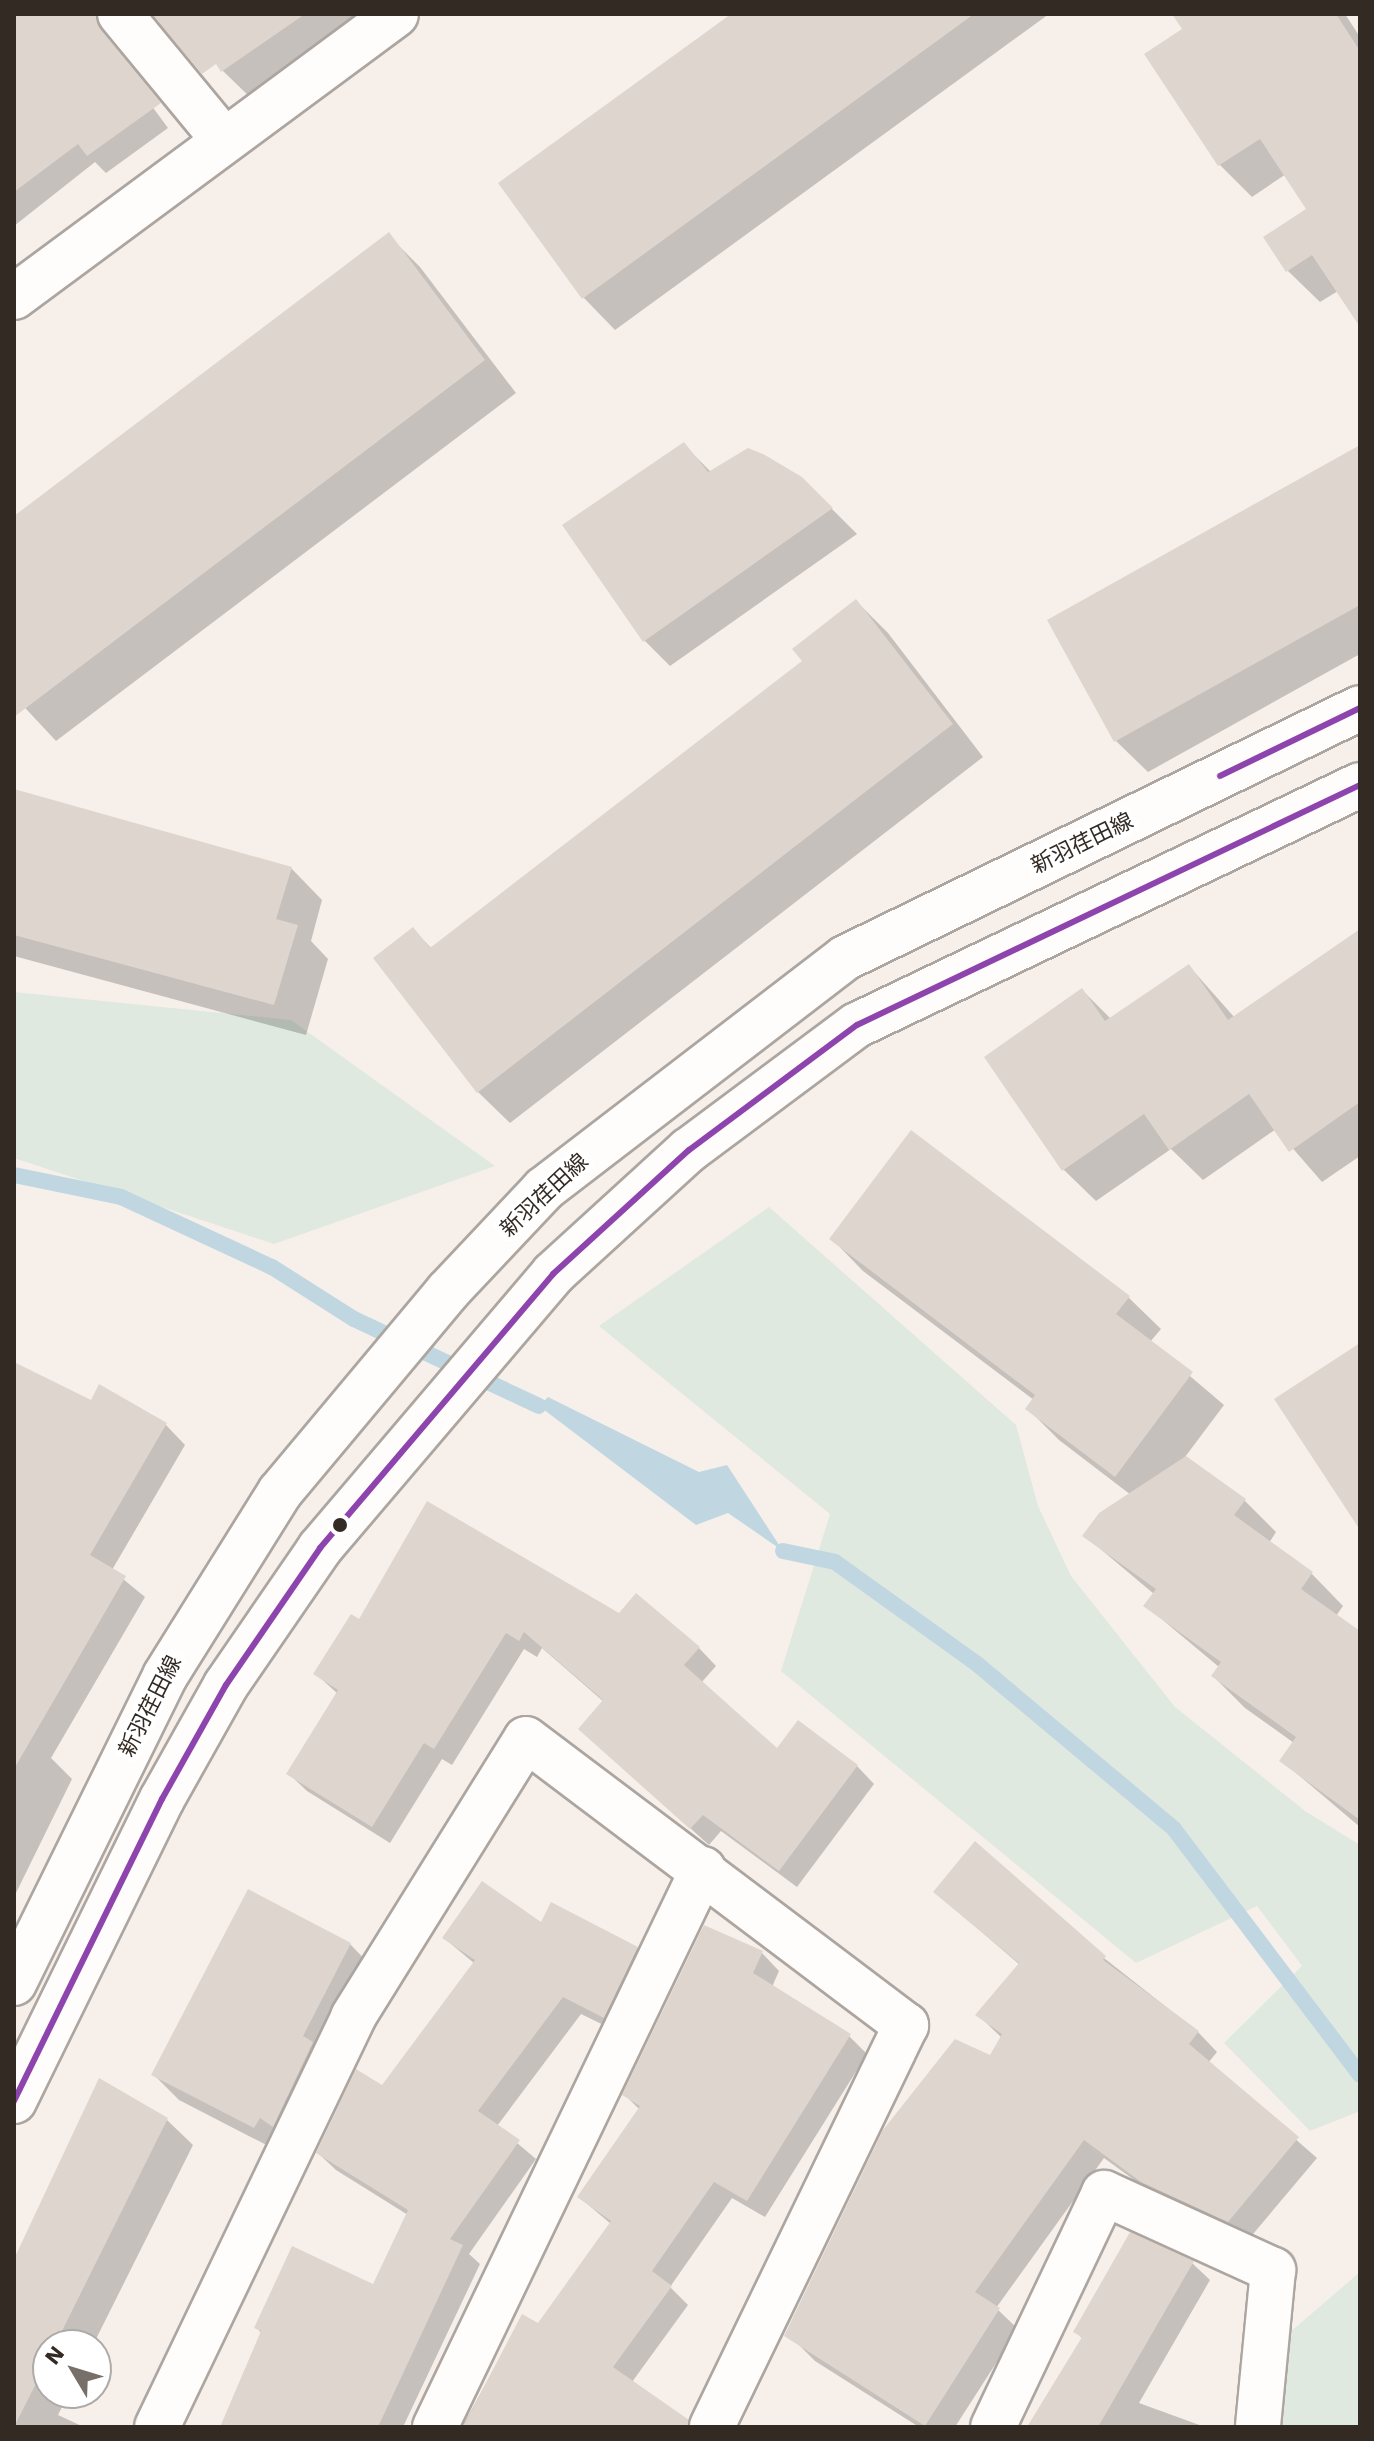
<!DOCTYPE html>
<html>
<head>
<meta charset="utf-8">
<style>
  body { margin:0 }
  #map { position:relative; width:1374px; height:2441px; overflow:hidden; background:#f7f0ea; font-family:"Work Sans","Noto Sans JP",sans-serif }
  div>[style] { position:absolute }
  .green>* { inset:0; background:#dfe9df }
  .water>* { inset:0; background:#c0d7e2 }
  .shadow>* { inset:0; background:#0003 }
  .stream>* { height:16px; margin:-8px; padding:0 8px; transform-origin:8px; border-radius:8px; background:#c0d7e2 }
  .building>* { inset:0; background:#ded5ce }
  .roads { filter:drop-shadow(2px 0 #aca5a0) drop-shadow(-2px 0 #aca5a0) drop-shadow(0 2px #aca5a0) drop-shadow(0 -2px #aca5a0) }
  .minor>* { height:44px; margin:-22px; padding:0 22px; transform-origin:22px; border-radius:22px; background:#fefdfc }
  .bus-1>* { height:6px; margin:-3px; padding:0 3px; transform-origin:3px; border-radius:3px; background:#8e44ad }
  .dots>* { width:22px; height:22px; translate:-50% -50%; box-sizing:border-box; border:4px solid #fff; border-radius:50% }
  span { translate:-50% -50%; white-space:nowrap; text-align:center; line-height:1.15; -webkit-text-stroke:8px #fff; paint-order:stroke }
  .street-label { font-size:22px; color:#332a24 }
  .frame { position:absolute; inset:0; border:16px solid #332a24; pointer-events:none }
  .north { position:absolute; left:32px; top:2329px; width:80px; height:80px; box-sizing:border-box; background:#fff; border:2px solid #adaaa7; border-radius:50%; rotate:308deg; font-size:22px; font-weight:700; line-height:32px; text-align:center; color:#332a24 }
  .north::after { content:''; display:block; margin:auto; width:28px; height:36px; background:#786f69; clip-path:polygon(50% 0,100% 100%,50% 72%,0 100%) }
</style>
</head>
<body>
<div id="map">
  <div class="green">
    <div style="clip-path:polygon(14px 992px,291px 1020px,495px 1166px,274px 1244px,14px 1158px)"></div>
    <div style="clip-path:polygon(769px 1207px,1016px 1425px,1038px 1506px,1071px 1576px,1175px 1707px,1305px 1811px,1360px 1845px,1360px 2111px,1310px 2131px,1224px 2043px,1302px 1966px,1257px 1906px,1136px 1963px,781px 1671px,830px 1514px,599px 1326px)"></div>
    <div style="clip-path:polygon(1360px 2272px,1360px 2427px,1274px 2427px,1289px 2333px)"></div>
  </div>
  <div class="water">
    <div style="clip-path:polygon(548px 1397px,699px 1472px,727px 1465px,783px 1551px,728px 1513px,696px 1525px,539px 1406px)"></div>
  </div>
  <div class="shadow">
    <div style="clip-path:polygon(14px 14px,84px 14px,168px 128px,106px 173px,95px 162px,14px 226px)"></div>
    <div style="clip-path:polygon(183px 14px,382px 14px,255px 102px,223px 71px)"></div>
    <div style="clip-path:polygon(734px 14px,1049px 14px,615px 330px,584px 298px,500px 184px)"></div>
    <div style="clip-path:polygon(1175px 14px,1345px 14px,1360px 37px,1360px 313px,1338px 291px,1320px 302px,1288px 271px,1309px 209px,1286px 174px,1252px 197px,1220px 165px,1147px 55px,1185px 30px)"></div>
    <div style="clip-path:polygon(388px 235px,420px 267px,516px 393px,56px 741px,14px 696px,14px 518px)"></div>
    <div style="clip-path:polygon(684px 445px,711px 472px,801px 478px,857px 534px,670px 666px,645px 641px,565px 526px)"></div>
    <div style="clip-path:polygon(1360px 447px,1360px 654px,1148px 772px,1116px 741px)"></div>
    <div style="clip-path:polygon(856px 601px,888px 633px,983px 757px,510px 1123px,478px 1092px,413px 929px,432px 949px,804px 661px)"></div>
    <div style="clip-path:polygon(14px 791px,291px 868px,322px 900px,311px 941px,328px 959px,306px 1035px,14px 956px)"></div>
    <div style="clip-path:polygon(1360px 932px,1360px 1156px,1322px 1182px,1276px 1129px,1203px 1180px,1171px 1149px,1096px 1201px,1064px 1170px,1082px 990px,1111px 1019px,1189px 966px,1235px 1018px)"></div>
    <div style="clip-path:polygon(912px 1133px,1129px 1298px,1161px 1329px,1150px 1342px,1224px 1405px,1185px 1457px,1244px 1500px,1276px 1532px,1269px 1543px,1312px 1574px,1343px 1606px,1336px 1616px,1360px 1634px,1360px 1827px,1282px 1761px,1294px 1743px,1245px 1708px,1213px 1676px,1219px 1667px,1146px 1606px,1154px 1594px,1085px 1536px,1131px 1495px,1059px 1440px,1027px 1408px,1034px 1400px,863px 1271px,832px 1239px)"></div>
    <div style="clip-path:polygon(14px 1365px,92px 1403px,166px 1425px,185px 1445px,112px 1570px,145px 1597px,51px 1758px,72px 1779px,14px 1897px)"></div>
    <div style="clip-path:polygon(619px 1616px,699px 1648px,716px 1666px,701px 1683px,777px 1751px,857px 1766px,874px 1784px,797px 1887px,721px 1831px,709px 1845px,599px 1746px,604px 1702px,542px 1648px,537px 1657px,524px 1649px,452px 1765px,442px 1759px,390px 1843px,307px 1791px,289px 1774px,338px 1694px,316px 1674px,359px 1622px)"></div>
    <div style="clip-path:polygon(935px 1892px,1104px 1958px,1198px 2032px,1217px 2052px,1208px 2063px,1317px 2158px,1248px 2240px,1163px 2201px,1104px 2158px,996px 2308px,1018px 2329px,955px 2427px,919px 2427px,815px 2361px,795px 2341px,1002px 2038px,978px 2015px,1020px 1965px)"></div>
    <div style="clip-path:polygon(542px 1924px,637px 1948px,654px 1966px,622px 2034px,581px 2014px,497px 2126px,536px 2159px,469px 2254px,480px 2264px,403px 2427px,222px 2427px,262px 2334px,256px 2327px,374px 2287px,408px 2215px,336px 2170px,318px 2153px,382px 2088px,475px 1964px,444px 1938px)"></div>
    <div style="clip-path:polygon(350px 1944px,375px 1970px,280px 2152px,179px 2100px,154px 2075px)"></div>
    <div style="clip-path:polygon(762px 1953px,779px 1971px,772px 1987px,849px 2036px,867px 2054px,765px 2217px,732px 2198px,670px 2287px,688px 2305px,632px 2382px,688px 2427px,462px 2427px,523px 2316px,538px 2325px,611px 2224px,579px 2197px,640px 2110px,625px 2095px)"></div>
    <div style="clip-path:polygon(167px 2120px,193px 2145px,93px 2345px,48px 2345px,48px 2393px,69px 2393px,58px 2415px,84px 2427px,14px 2427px,14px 2264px)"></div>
    <div style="clip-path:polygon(1192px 2263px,1210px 2280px,1139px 2403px,1205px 2427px,1029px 2427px,1083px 2339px,1076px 2332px)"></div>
  </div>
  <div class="stream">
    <div style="left:14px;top:1175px;width:109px;rotate:11.6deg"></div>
    <div style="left:121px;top:1197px;width:166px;rotate:24.9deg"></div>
    <div style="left:272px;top:1267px;width:97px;rotate:32.4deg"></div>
    <div style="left:354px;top:1319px;width:204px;rotate:25.2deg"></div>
    <div style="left:783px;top:1551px;width:53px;rotate:11.9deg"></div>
    <div style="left:835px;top:1562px;width:175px;rotate:35.7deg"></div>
    <div style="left:977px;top:1664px;width:257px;rotate:39.9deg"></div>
    <div style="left:1174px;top:1829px;width:308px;rotate:52.9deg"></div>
  </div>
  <div class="building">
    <div style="clip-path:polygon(14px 14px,96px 14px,101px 30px,161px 103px,87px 156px,78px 144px,14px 192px)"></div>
    <div style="clip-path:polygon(152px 14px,305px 14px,221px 72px,216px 64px,202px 74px)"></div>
    <div style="clip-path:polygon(731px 14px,974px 14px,582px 299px,498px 183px)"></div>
    <div style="clip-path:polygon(1172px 14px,1336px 14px,1360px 51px,1360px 327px,1312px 255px,1286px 272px,1263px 237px,1306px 209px,1260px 139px,1218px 166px,1144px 54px,1182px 29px)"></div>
    <div style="clip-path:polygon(389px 232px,485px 360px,14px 717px,14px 516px)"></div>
    <div style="clip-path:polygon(684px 442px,708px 472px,748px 448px,765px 455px,802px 477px,833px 508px,643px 642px,562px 525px)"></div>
    <div style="clip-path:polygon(1360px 445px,1360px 605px,1114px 742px,1047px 620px)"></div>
    <div style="clip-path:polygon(856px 599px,953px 724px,477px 1093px,373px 958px,413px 927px,430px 948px,802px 661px,792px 649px)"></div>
    <div style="clip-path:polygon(14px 789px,292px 867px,276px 919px,298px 925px,274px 1005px,14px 935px)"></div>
    <div style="clip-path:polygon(1360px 929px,1360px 1102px,1289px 1152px,1249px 1094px,1169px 1150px,1144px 1114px,1062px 1171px,984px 1057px,1082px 988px,1105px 1021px,1189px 964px,1228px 1020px)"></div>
    <div style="clip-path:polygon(911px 1130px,1130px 1296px,1116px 1314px,1193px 1372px,1115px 1477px,1025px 1409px,1035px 1395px,829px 1239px)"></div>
    <div style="clip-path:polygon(1360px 1343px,1360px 1530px,1274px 1399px)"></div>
    <div style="clip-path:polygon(14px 1362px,91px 1400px,99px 1384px,167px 1423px,90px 1555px,126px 1576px,14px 1769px)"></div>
    <div style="clip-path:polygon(1186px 1456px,1246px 1499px,1234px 1515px,1313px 1572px,1301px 1589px,1360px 1631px,1360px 1820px,1279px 1761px,1296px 1737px,1211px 1676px,1221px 1662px,1143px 1606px,1156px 1589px,1082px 1536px,1099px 1513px)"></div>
    <div style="clip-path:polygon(427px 1501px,619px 1613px,636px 1593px,700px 1647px,684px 1665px,777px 1748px,798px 1720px,858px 1765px,779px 1871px,703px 1815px,690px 1829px,578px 1729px,603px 1700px,524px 1632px,519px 1641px,506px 1633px,434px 1749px,424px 1743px,372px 1827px,286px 1774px,338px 1690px,313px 1674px,351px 1614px,359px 1619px)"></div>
    <div style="clip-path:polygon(975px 1841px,1106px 1956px,1103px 1960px,1199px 2031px,1189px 2044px,1299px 2137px,1228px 2222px,1141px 2182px,1084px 2140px,975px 2292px,1000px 2308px,925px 2426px,784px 2336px,883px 2130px,955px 2039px,990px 2055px,1002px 2034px,975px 2015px,1019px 1963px,933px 1892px)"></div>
    <div style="clip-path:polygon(482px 1881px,541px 1922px,551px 1902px,638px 1947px,604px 2018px,563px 1997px,478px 2111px,520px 2140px,450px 2239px,463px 2245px,378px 2427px,220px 2427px,261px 2331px,254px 2328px,292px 2246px,373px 2284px,408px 2210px,316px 2153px,356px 2069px,382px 2085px,475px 1960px,442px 1938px)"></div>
    <div style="clip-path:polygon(248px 1889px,351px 1943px,303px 2036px,313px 2042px,273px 2127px,260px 2118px,254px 2128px,151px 2075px)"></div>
    <div style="clip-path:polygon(704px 1925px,763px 1951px,753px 1973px,851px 2034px,747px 2201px,714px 2182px,652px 2271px,672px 2286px,613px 2367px,689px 2420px,687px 2427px,463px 2427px,522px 2314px,538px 2323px,611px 2221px,577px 2197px,640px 2106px,622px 2095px)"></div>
    <div style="clip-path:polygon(99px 2078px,168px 2118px,55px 2345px,48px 2345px,48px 2360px,14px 2427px,14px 2259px)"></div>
    <div style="clip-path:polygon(1130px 2232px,1194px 2261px,1098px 2427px,1027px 2427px,1082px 2337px,1073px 2332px)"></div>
  </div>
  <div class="roads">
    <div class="minor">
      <div style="left:120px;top:14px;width:162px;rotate:50.5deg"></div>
      <div style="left:14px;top:297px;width:475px;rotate:-36.5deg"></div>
      <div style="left:14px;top:1983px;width:342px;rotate:-63.8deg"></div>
      <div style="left:165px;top:1676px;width:217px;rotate:-58deg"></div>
      <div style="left:280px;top:1492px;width:262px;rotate:-50.1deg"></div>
      <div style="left:448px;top:1291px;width:140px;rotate:-46.7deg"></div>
      <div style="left:544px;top:1189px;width:379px;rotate:-37.5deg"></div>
      <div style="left:845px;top:958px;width:572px;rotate:-25.89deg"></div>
      <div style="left:14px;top:2101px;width:336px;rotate:-63.9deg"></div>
      <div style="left:162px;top:1799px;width:131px;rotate:-60.7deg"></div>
      <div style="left:226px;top:1685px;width:166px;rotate:-55.5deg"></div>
      <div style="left:320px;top:1548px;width:360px;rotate:-49.6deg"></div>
      <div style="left:553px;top:1274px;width:184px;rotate:-42.4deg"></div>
      <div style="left:689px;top:1150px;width:209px;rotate:-36.7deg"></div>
      <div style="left:857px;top:1025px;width:557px;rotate:-25.51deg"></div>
      <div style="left:157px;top:2427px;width:454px;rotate:-64.4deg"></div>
      <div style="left:353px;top:2017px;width:327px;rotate:-58.1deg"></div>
      <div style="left:526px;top:1739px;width:476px;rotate:37deg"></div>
      <div style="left:906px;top:2025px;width:446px;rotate:115.8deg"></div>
      <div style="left:435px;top:2427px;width:619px;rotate:-64.35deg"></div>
      <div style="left:993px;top:2427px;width:259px;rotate:-64.6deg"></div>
      <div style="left:1104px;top:2193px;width:186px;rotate:24.5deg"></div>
      <div style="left:1273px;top:2270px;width:158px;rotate:95.5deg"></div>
    </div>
  </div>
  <div class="bus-1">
    <div style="left:1220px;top:776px;width:156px;rotate:-25.9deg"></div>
    <div style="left:14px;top:2101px;width:336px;rotate:-63.9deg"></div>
    <div style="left:162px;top:1799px;width:131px;rotate:-60.7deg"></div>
    <div style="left:226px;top:1685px;width:166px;rotate:-55.5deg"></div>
    <div style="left:320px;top:1548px;width:360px;rotate:-49.6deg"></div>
    <div style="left:553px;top:1274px;width:184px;rotate:-42.4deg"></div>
    <div style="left:689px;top:1150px;width:209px;rotate:-36.7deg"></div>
    <div style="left:857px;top:1025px;width:557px;rotate:-25.51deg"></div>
  </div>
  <div class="dots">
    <div style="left:340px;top:1525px;background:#332a24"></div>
  </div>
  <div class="street-label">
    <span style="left:1082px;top:843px;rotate:-26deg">新羽荏田線</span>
    <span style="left:544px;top:1195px;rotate:-43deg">新羽荏田線</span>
    <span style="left:150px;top:1706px;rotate:-63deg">新羽荏田線</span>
  </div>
  <div class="frame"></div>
  <div class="north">N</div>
</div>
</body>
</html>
